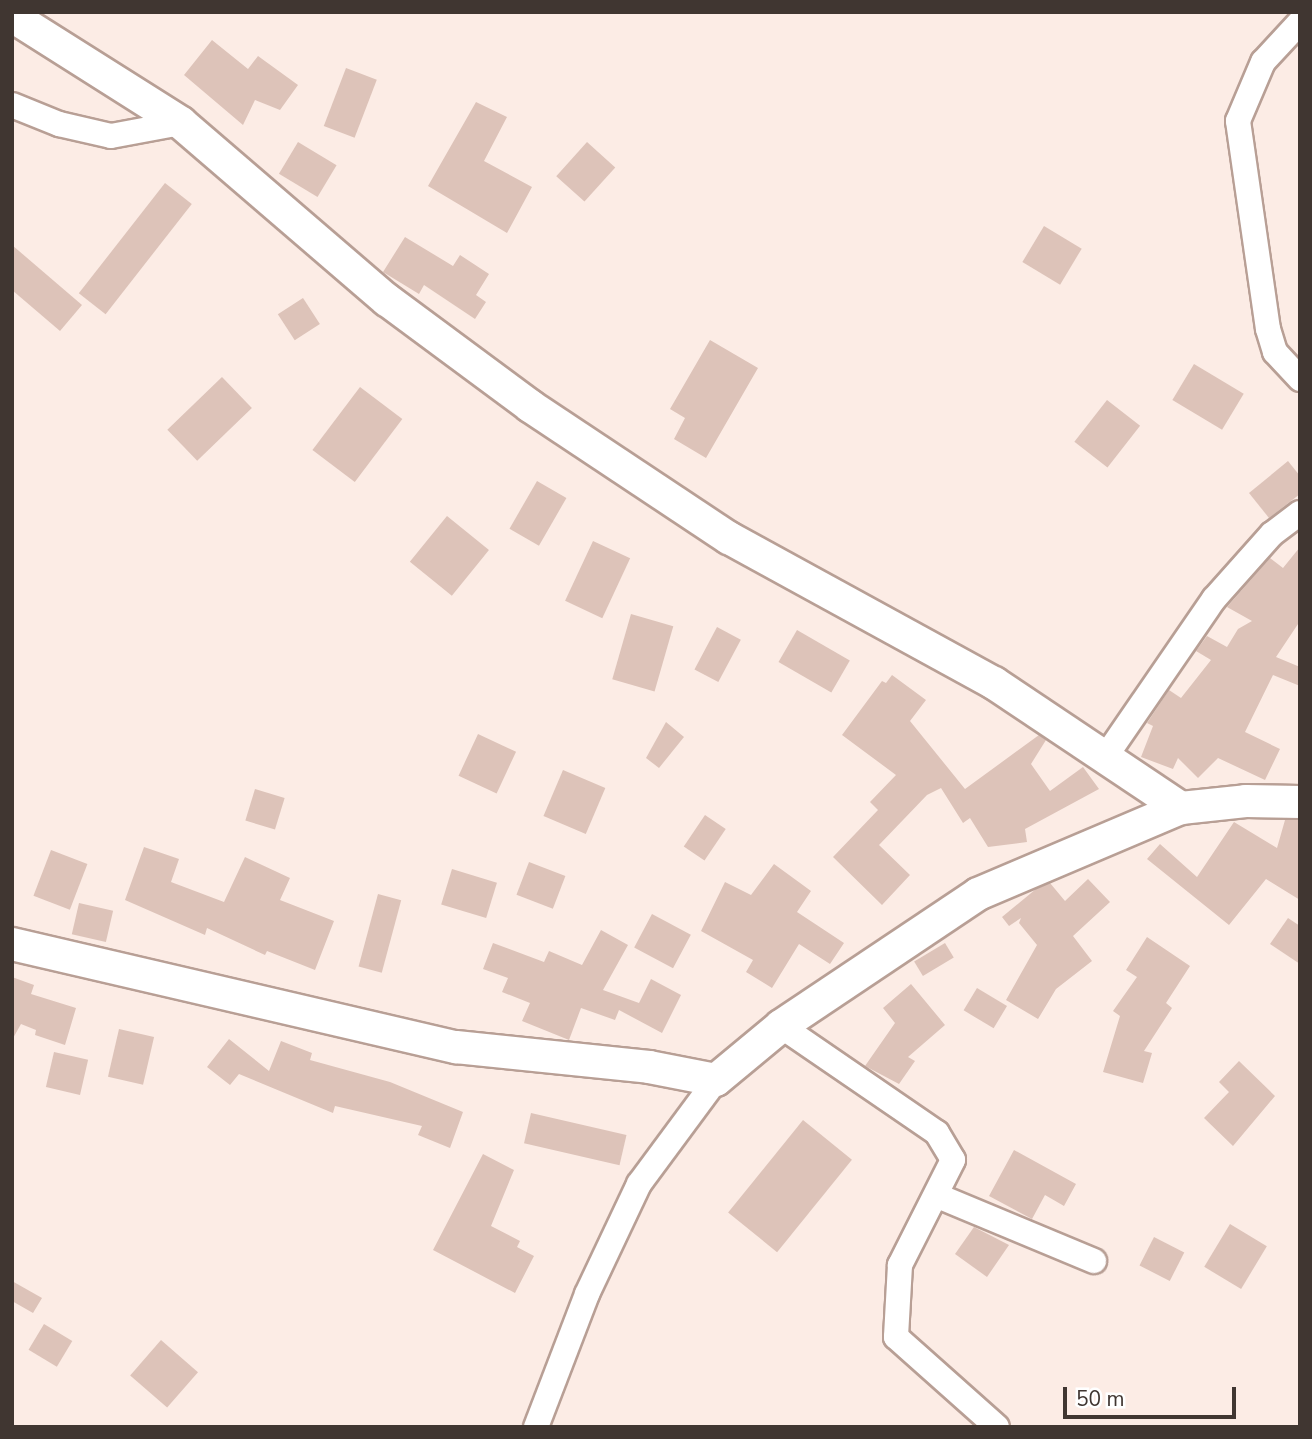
<!DOCTYPE html>
<html>
<head>
<meta charset="utf-8">
<style>
  body { margin:0 }
  #map { position:relative; width:1312px; height:1439px; overflow:hidden; background:#fcece5; font-family:"Nunito Sans",sans-serif }
  div>[style] { position:absolute }
  .building>* { inset:0; background:#ddc3b9; transform-origin:0 0 }
  .roads { filter:drop-shadow(2px 0 #b89f95) drop-shadow(-2px 0 #b89f95) drop-shadow(0 2px #b89f95) drop-shadow(0 -2px #b89f95) }
  .minor>* { height:24px; margin:-12px; padding:0 12px; transform-origin:12px; border-radius:12px; background:#fff }
  .tertiary>* { height:32px; margin:-16px; padding:0 16px; transform-origin:16px; border-radius:16px; background:#fff }
  span { translate:-50% -50%; white-space:nowrap; text-align:center; line-height:1.15; -webkit-text-stroke:5px #fff; paint-order:stroke }
  .frame { position:absolute; inset:0; border:14px solid #403631; pointer-events:none }
  .scale { position:absolute; left:1063px; top:1387px; width:173px; height:32px; box-sizing:border-box; border:4px solid #403631; border-top:0; padding-left:9px; font-size:21px; line-height:24px; white-space:nowrap; color:#403631; -webkit-text-stroke:5px #fff; paint-order:stroke }
</style>
</head>
<body>
<div id="map">
  <div class="building">
    <div style="clip-path:polygon(212px 40px,248px 69px,258px 56px,298px 85px,280px 110px,255px 100px,243px 125px,184px 75px)"></div>
    <div style="left:346px;top:68px;width:33px;height:62px;rotate:21deg"></div>
    <div style="clip-path:polygon(476px 102px,507px 117px,484px 161px,532px 187px,507px 233px,428px 186px)"></div>
    <div style="left:298px;top:142px;width:45px;height:37px;rotate:31deg"></div>
    <div style="left:587px;top:142px;width:38px;height:46px;rotate:42deg"></div>
    <div style="left:165px;top:183px;width:34px;height:140px;rotate:38deg"></div>
    <div style="left:1044px;top:226px;width:44px;height:42px;rotate:31deg"></div>
    <div style="clip-path:polygon(405px 237px,453px 266px,460px 255px,489px 274px,476px 295px,486px 302px,475px 319px,424px 285px,419px 294px,383px 272px)"></div>
    <div style="clip-path:polygon(12px 245px,82px 305px,60px 331px,12px 290px)"></div>
    <div style="left:303px;top:298px;width:31px;height:30px;rotate:57deg"></div>
    <div style="clip-path:polygon(710px 340px,758px 368px,706px 458px,674px 439px,685px 418px,670px 409px)"></div>
    <div style="left:1194px;top:364px;width:58px;height:42px;rotate:31deg"></div>
    <div style="left:222px;top:377px;width:43px;height:76px;rotate:46deg"></div>
    <div style="left:360px;top:387px;width:53px;height:79px;rotate:37deg"></div>
    <div style="left:1107px;top:400px;width:42px;height:53px;rotate:38deg"></div>
    <div style="clip-path:polygon(1288px 461px,1300px 476px,1300px 494px,1269px 518px,1249px 493px)"></div>
    <div style="left:537px;top:481px;width:34px;height:55px;rotate:30deg"></div>
    <div style="left:447px;top:516px;width:54px;height:59px;rotate:39deg"></div>
    <div style="left:593px;top:541px;width:41px;height:66px;rotate:25deg"></div>
    <div style="clip-path:polygon(1300px 547px,1300px 621px,1276px 657px,1300px 667px,1300px 686px,1273px 675px,1245px 732px,1280px 749px,1265px 780px,1218px 758px,1198px 778px,1178px 758px,1173px 769px,1141px 757px,1153px 726px,1147px 723px,1169px 690px,1181px 698px,1211px 660px,1196px 651px,1207px 636px,1227px 647px,1238px 629px,1252px 621px,1227px 607px,1270px 558px,1283px 568px)"></div>
    <div style="left:631px;top:614px;width:44px;height:68px;rotate:16deg"></div>
    <div style="left:717px;top:627px;width:27px;height:48px;rotate:28deg"></div>
    <div style="left:797px;top:630px;width:61px;height:37px;rotate:30deg"></div>
    <div style="clip-path:polygon(892px 675px,926px 700px,910px 721px,965px 789px,1039px 735px,1046px 740px,1031px 764px,1050px 791px,1083px 767px,1099px 789px,1025px 829px,1027px 842px,988px 847px,970px 818px,963px 823px,941px 788px,927px 795px,879px 845px,910px 875px,882px 905px,833px 857px,878px 810px,870px 802px,896px 775px,842px 735px,882px 681px,886px 683px)"></div>
    <div style="clip-path:polygon(666px 722px,684px 737px,659px 768px,646px 758px)"></div>
    <div style="left:478px;top:734px;width:42px;height:46px;rotate:25deg"></div>
    <div style="left:563px;top:770px;width:46px;height:50px;rotate:23deg"></div>
    <div style="left:255px;top:789px;width:31px;height:33px;rotate:17deg"></div>
    <div style="left:705px;top:815px;width:25px;height:38px;rotate:34deg"></div>
    <div style="clip-path:polygon(1285px 820px,1300px 820px,1300px 900px,1266px 879px,1229px 925px,1147px 859px,1160px 844px,1197px 877px,1234px 822px,1277px 848px)"></div>
    <div style="clip-path:polygon(144px 847px,179px 859px,171px 882px,224px 902px,245px 857px,290px 878px,280px 900px,334px 921px,315px 970px,267px 951px,265px 955px,207px 928px,205px 935px,125px 900px)"></div>
    <div style="left:51px;top:850px;width:39px;height:49px;rotate:21deg"></div>
    <div style="left:529px;top:862px;width:39px;height:35px;rotate:21deg"></div>
    <div style="clip-path:polygon(774px 864px,811px 891px,797px 912px,844px 943px,830px 964px,799px 944px,772px 988px,746px 972px,753px 960px,701px 931px,725px 882px,751px 895px)"></div>
    <div style="left:452px;top:869px;width:47px;height:37px;rotate:17deg"></div>
    <div style="clip-path:polygon(1088px 879px,1110px 902px,1073px 936px,1092px 961px,1056px 989px,1038px 1019px,1006px 1000px,1037px 945px,1019px 923px,1021px 918px,1009px 926px,1002px 917px,1036px 889px,1050px 883px,1065px 901px)"></div>
    <div style="left:378px;top:894px;width:24px;height:75px;rotate:15deg"></div>
    <div style="left:79px;top:903px;width:35px;height:32px;rotate:13deg"></div>
    <div style="left:652px;top:914px;width:44px;height:38px;rotate:28deg"></div>
    <div style="clip-path:polygon(1288px 918px,1300px 926px,1300px 964px,1270px 944px)"></div>
    <div style="clip-path:polygon(601px 930px,628px 945px,603px 990px,639px 1003px,651px 979px,681px 995px,662px 1033px,619px 1010px,615px 1020px,581px 1008px,569px 1040px,522px 1021px,530px 1003px,502px 992px,508px 978px,483px 969px,493px 943px,544px 962px,549px 951px,582px 965px)"></div>
    <div style="clip-path:polygon(1147px 937px,1190px 966px,1166px 1003px,1172px 1008px,1144px 1051px,1152px 1053px,1143px 1083px,1103px 1072px,1120px 1016px,1113px 1011px,1137px 977px,1126px 970px)"></div>
    <div style="left:945px;top:943px;width:17px;height:36px;rotate:59deg"></div>
    <div style="clip-path:polygon(12px 977px,34px 985px,31px 994px,76px 1008px,65px 1045px,35px 1035px,36px 1030px,21px 1024px,12px 1040px)"></div>
    <div style="clip-path:polygon(911px 984px,945px 1025px,908px 1057px,915px 1061px,899px 1084px,865px 1066px,895px 1023px,883px 1008px)"></div>
    <div style="left:977px;top:988px;width:35px;height:26px;rotate:31deg"></div>
    <div style="left:119px;top:1029px;width:36px;height:49px;rotate:13deg"></div>
    <div style="clip-path:polygon(229px 1039px,269px 1071px,281px 1041px,312px 1053px,310px 1060px,390px 1082px,463px 1112px,450px 1148px,418px 1135px,422px 1126px,335px 1106px,333px 1113px,239px 1074px,230px 1085px,207px 1067px)"></div>
    <div style="left:54px;top:1052px;width:35px;height:36px;rotate:13deg"></div>
    <div style="clip-path:polygon(1239px 1061px,1275px 1096px,1233px 1146px,1204px 1118px,1229px 1092px,1219px 1082px)"></div>
    <div style="left:531px;top:1113px;width:98px;height:31px;rotate:13deg"></div>
    <div style="left:803px;top:1120px;width:63px;height:119px;rotate:39deg"></div>
    <div style="clip-path:polygon(1014px 1150px,1076px 1184px,1064px 1206px,1045px 1195px,1032px 1219px,989px 1196px)"></div>
    <div style="clip-path:polygon(483px 1154px,514px 1170px,491px 1226px,520px 1241px,517px 1247px,534px 1256px,515px 1293px,433px 1250px)"></div>
    <div style="left:1230px;top:1224px;width:43px;height:50px;rotate:31deg"></div>
    <div style="clip-path:polygon(974px 1227px,1009px 1245px,987px 1277px,955px 1254px)"></div>
    <div style="left:1154px;top:1237px;width:34px;height:32px;rotate:27deg"></div>
    <div style="clip-path:polygon(12px 1281px,42px 1298px,33px 1313px,12px 1301px)"></div>
    <div style="left:44px;top:1324px;width:33px;height:30px;rotate:31deg"></div>
    <div style="left:161px;top:1340px;width:49px;height:47px;rotate:41deg"></div>
  </div>
  <div class="roads">
    <div class="minor">
      <div style="left:1300px;top:22px;width:54px;rotate:132.8deg"></div>
      <div style="left:1263px;top:62px;width:64px;rotate:113deg"></div>
      <div style="left:1238px;top:121px;width:210px;rotate:81.8deg"></div>
      <div style="left:1268px;top:329px;width:24px;rotate:73deg"></div>
      <div style="left:1275px;top:352px;width:37px;rotate:47deg"></div>
      <div style="left:12px;top:105px;width:51px;rotate:22deg"></div>
      <div style="left:59px;top:124px;width:53px;rotate:13deg"></div>
      <div style="left:111px;top:136px;width:71px;rotate:-10.5deg"></div>
      <div style="left:1106px;top:756px;width:191px;rotate:-55.5deg"></div>
      <div style="left:1214px;top:599px;width:87px;rotate:-48.3deg"></div>
      <div style="left:1272px;top:534px;width:35px;rotate:-37deg"></div>
      <div style="left:781px;top:1026px;width:189px;rotate:34.4deg"></div>
      <div style="left:937px;top:1133px;width:31px;rotate:59deg"></div>
      <div style="left:953px;top:1160px;width:118px;rotate:116.8deg"></div>
      <div style="left:900px;top:1265px;width:72px;rotate:93.2deg"></div>
      <div style="left:896px;top:1337px;width:135px;rotate:41.7deg"></div>
      <div style="left:938px;top:1196px;width:169px;rotate:22.6deg"></div>
      <div style="left:536px;top:1427px;width:142px;rotate:-69deg"></div>
      <div style="left:587px;top:1294px;width:122px;rotate:-64.7deg"></div>
      <div style="left:639px;top:1184px;width:129px;rotate:-53.5deg"></div>
    </div>
    <div class="tertiary">
      <div style="left:12px;top:16px;width:200px;rotate:32.3deg"></div>
      <div style="left:181px;top:123px;width:272px;rotate:40.7deg"></div>
      <div style="left:387px;top:300px;width:178px;rotate:36.5deg"></div>
      <div style="left:530px;top:406px;width:239px;rotate:33.6deg"></div>
      <div style="left:729px;top:538px;width:302px;rotate:28.7deg"></div>
      <div style="left:994px;top:683px;width:225px;rotate:33.8deg"></div>
      <div style="left:12px;top:944px;width:456px;rotate:13.1deg"></div>
      <div style="left:456px;top:1047px;width:194px;rotate:5.9deg"></div>
      <div style="left:649px;top:1067px;width:68px;rotate:11deg"></div>
      <div style="left:716px;top:1080px;width:85px;rotate:-39.7deg"></div>
      <div style="left:781px;top:1026px;width:237px;rotate:-33.8deg"></div>
      <div style="left:978px;top:894px;width:220px;rotate:-23deg"></div>
      <div style="left:1181px;top:808px;width:65px;rotate:-6.1deg"></div>
      <div style="left:1246px;top:801px;width:54px;rotate:1.1deg"></div>
    </div>
  </div>
  <div class="frame"></div>
  <div class="scale">50 m</div>
</div>
</body>
</html>
